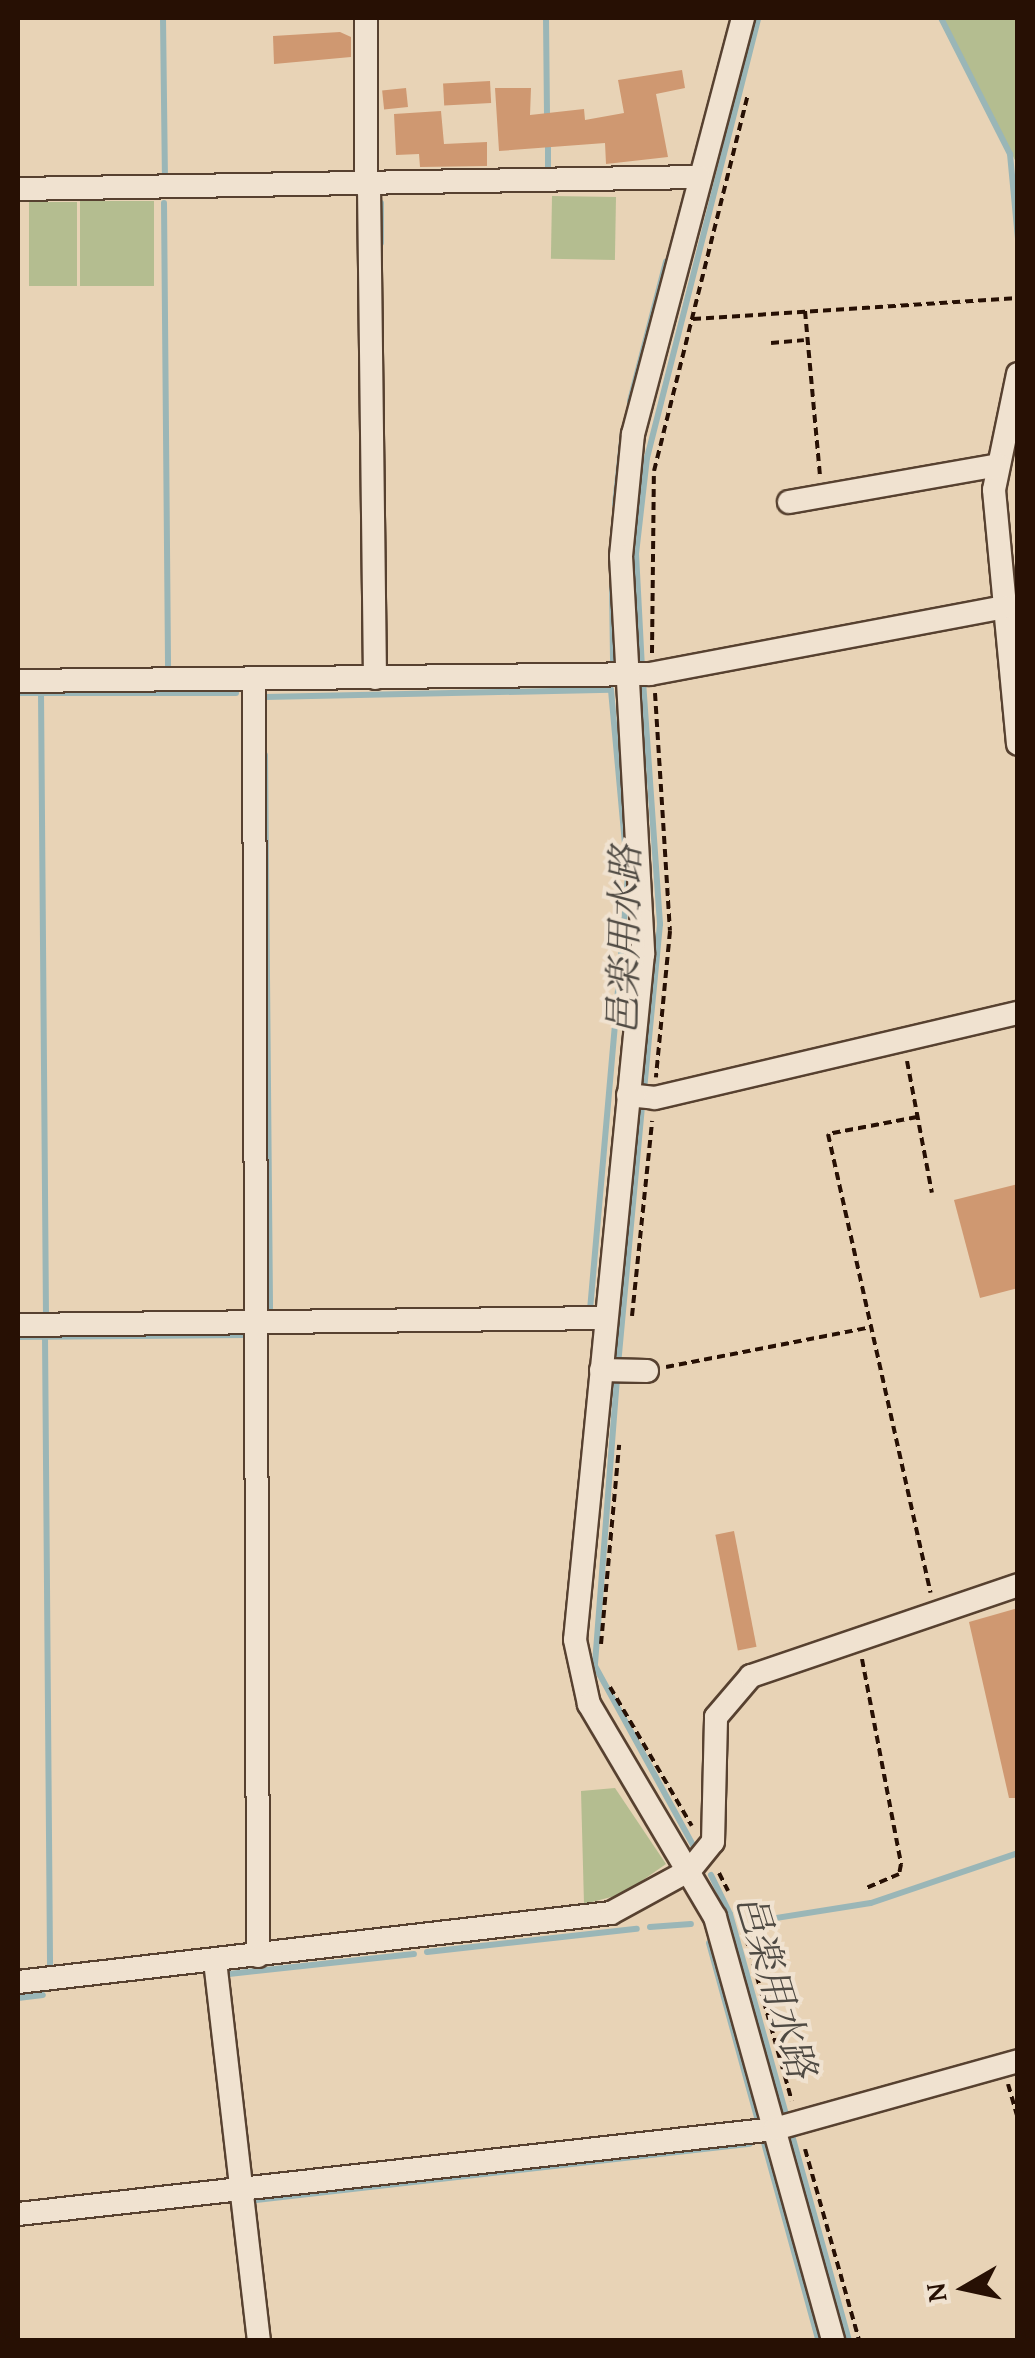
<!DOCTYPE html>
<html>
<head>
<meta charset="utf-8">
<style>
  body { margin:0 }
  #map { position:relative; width:1035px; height:2358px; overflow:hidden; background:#e8d3b6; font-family:"Gentium Book Plus","Noto Serif JP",serif }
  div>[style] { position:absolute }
  .green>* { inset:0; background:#b4bd90; transform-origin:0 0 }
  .stream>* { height:6px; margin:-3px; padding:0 3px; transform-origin:3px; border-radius:3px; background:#9ab6b7 }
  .building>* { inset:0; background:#cf9871; transform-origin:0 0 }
  .path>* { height:4px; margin-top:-2px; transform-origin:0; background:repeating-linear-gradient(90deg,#271004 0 8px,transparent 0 13px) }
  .roads { filter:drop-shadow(2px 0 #574130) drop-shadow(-2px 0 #574130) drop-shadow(0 2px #574130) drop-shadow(0 -2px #574130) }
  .minor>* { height:22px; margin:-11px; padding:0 11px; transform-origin:11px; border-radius:11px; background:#f0e2d0 }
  span { translate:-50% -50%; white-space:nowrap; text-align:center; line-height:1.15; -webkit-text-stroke:8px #f0e2d0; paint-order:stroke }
  .water-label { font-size:38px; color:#4f4a43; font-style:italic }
  .frame { position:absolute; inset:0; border:20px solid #271004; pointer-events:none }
  .north { position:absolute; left:915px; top:2238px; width:100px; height:100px; -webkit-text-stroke:8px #f0e2d0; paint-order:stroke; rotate:261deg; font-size:28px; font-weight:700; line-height:40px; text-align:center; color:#271004 }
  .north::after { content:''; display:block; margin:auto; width:35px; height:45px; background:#271004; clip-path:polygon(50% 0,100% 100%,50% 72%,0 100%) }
</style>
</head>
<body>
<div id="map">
  <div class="green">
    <div style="clip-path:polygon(941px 18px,1017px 18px,1017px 164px)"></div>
    <div style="left:616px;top:197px;width:63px;height:64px;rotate:91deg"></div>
    <div style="left:80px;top:201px;width:74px;height:85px"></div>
    <div style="left:29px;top:202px;width:48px;height:84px"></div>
    <div style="clip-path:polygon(615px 1788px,666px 1864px,623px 1894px,584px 1904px,581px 1791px)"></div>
  </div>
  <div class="stream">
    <div style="left:163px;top:18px;width:161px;rotate:89.3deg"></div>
    <div style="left:546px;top:18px;width:101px;rotate:89.4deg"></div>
    <div style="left:941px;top:18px;width:153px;rotate:63.1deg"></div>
    <div style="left:1010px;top:154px;width:85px;rotate:84.6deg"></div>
    <div style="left:548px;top:142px;width:32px;rotate:90deg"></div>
    <div style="left:164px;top:203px;width:463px;rotate:89.5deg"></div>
    <div style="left:381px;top:243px;width:40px;rotate:-90deg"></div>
    <div style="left:630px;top:401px;width:144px;rotate:-75.5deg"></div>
    <div style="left:615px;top:504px;width:72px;rotate:-83.7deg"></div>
    <div style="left:612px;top:587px;width:73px;rotate:89.2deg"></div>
    <div style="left:642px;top:668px;width:114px;rotate:-93deg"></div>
    <div style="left:636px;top:554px;width:97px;rotate:-83.5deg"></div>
    <div style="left:647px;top:458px;width:454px;rotate:-75.8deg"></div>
    <div style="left:643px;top:681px;width:244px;rotate:86deg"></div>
    <div style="left:660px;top:924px;width:168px;rotate:95.5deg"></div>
    <div style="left:18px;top:693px;width:218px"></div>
    <div style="left:41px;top:693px;width:623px;rotate:89.54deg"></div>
    <div style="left:265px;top:697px;width:346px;rotate:-1.2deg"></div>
    <div style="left:611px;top:690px;width:177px;rotate:84.8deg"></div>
    <div style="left:265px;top:755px;width:553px;rotate:89.48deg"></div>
    <div style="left:590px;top:1310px;width:433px;rotate:-85deg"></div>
    <div style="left:18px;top:1337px;width:227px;rotate:-0.5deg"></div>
    <div style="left:45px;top:1337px;width:628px;rotate:89.54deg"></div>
    <div style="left:618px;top:1365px;width:262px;rotate:-84.7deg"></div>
    <div style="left:617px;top:1378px;width:289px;rotate:94.4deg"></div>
    <div style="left:595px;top:1666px;width:209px;rotate:61.3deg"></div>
    <div style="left:711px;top:1875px;width:43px;rotate:64deg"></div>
    <div style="left:730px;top:1914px;width:208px;rotate:74.4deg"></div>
    <div style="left:757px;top:1921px;width:115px;rotate:-9deg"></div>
    <div style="left:871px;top:1903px;width:155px;rotate:-18.8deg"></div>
    <div style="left:650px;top:1927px;width:41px;rotate:-4.2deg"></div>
    <div style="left:709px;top:1943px;width:412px;rotate:74.6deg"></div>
    <div style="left:427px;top:1952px;width:211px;rotate:-6.3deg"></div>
    <div style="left:229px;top:1974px;width:186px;rotate:-6.2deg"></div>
    <div style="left:18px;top:1998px;width:25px;rotate:-7deg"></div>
    <div style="left:792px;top:2135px;width:213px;rotate:74.5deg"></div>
    <div style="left:256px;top:2200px;width:497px;rotate:-6.5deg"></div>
  </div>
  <div class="building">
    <div style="clip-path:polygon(340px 32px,351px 37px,351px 57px,274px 64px,273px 36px)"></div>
    <div style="clip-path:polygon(682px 70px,685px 88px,656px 94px,668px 157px,606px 164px,605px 143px,499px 151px,495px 88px,531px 88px,530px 115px,584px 109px,585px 120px,624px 113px,618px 80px)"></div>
    <div style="left:490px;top:81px;width:22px;height:47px;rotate:87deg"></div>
    <div style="left:406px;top:88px;width:19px;height:24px;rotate:84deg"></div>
    <div style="clip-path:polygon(441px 111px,444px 144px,487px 142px,487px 166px,420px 167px,419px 154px,396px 155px,394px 114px)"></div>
    <div style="clip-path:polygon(1018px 1184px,1018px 1288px,980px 1298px,954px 1200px)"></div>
    <div style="left:734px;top:1531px;width:118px;height:19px;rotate:79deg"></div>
    <div style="clip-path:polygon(1018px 1608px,1018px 1798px,1009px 1798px,969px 1622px)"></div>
  </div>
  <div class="path">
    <div style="left:805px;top:311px;width:165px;rotate:84.8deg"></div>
    <div style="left:693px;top:319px;width:326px;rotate:-3.7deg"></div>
    <div style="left:771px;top:343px;width:33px;rotate:-5deg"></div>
    <div style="left:652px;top:653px;width:182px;rotate:-89.4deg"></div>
    <div style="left:654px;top:471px;width:388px;rotate:-76deg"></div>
    <div style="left:655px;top:693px;width:238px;rotate:86.4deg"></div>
    <div style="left:670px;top:931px;width:147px;rotate:95.5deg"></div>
    <div style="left:907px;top:1061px;width:134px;rotate:79.3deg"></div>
    <div style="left:917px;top:1117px;width:91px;rotate:169.2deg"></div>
    <div style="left:828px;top:1134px;width:470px;rotate:77.4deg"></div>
    <div style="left:632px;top:1316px;width:196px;rotate:-84.1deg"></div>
    <div style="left:666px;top:1367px;width:209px;rotate:-11deg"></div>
    <div style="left:601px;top:1644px;width:200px;rotate:-84.8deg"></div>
    <div style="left:862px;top:1659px;width:209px;rotate:79.2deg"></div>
    <div style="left:901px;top:1864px;width:10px;rotate:101deg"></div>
    <div style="left:899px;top:1874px;width:36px;rotate:157deg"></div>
    <div style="left:610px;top:1687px;width:161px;rotate:59.5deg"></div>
    <div style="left:719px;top:1873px;width:20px;rotate:63deg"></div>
    <div style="left:739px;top:1913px;width:195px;rotate:74.3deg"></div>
    <div style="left:1008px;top:2084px;width:35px;rotate:74deg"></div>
    <div style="left:805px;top:2149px;width:198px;rotate:74.2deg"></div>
  </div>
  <div class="roads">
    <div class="minor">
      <div style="left:366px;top:18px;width:169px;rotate:90deg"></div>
      <div style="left:743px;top:18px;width:430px;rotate:104.8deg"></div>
      <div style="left:633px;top:434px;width:123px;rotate:95.6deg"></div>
      <div style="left:621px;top:556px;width:399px;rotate:86.8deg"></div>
      <div style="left:643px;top:954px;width:689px;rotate:95.66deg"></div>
      <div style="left:575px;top:1640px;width:66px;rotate:77.7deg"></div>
      <div style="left:589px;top:1704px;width:247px;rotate:59.4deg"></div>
      <div style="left:715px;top:1917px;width:439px;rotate:74.4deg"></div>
      <div style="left:369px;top:187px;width:491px;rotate:89.3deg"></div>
      <div style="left:18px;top:189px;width:681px;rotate:-1.01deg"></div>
      <div style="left:1018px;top:374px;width:118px;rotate:101.7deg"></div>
      <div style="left:994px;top:490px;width:255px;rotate:84.6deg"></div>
      <div style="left:789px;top:502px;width:212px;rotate:-10deg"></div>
      <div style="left:254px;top:679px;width:1277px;rotate:89.82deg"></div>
      <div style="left:18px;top:681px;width:632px;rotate:-0.63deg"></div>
      <div style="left:650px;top:674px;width:360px;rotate:-10.7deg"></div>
      <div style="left:628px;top:1095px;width:27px;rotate:6deg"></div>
      <div style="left:655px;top:1098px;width:373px;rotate:-13.2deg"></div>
      <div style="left:18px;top:1325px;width:587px;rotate:-0.68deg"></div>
      <div style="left:601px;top:1370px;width:46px;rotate:1.2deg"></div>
      <div style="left:215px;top:1961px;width:382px;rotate:83.4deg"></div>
      <div style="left:18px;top:1982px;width:597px;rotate:-6.64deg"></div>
      <div style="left:611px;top:1913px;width:90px;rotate:-28.6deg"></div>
      <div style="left:690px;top:1870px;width:36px;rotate:-51deg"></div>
      <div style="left:713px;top:1842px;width:125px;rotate:-88.6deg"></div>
      <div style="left:716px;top:1717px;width:54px;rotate:-49.5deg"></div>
      <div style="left:751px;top:1676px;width:282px;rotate:-18.8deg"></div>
      <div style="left:18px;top:2214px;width:762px;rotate:-6.41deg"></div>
      <div style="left:775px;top:2129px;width:252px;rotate:-15.6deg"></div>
    </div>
  </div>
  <div class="water-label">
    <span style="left:624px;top:940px;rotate:-89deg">邑楽用水路</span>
    <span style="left:776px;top:1986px;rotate:73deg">邑楽用水路</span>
  </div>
  <div class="frame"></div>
  <div class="north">N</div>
</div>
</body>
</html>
